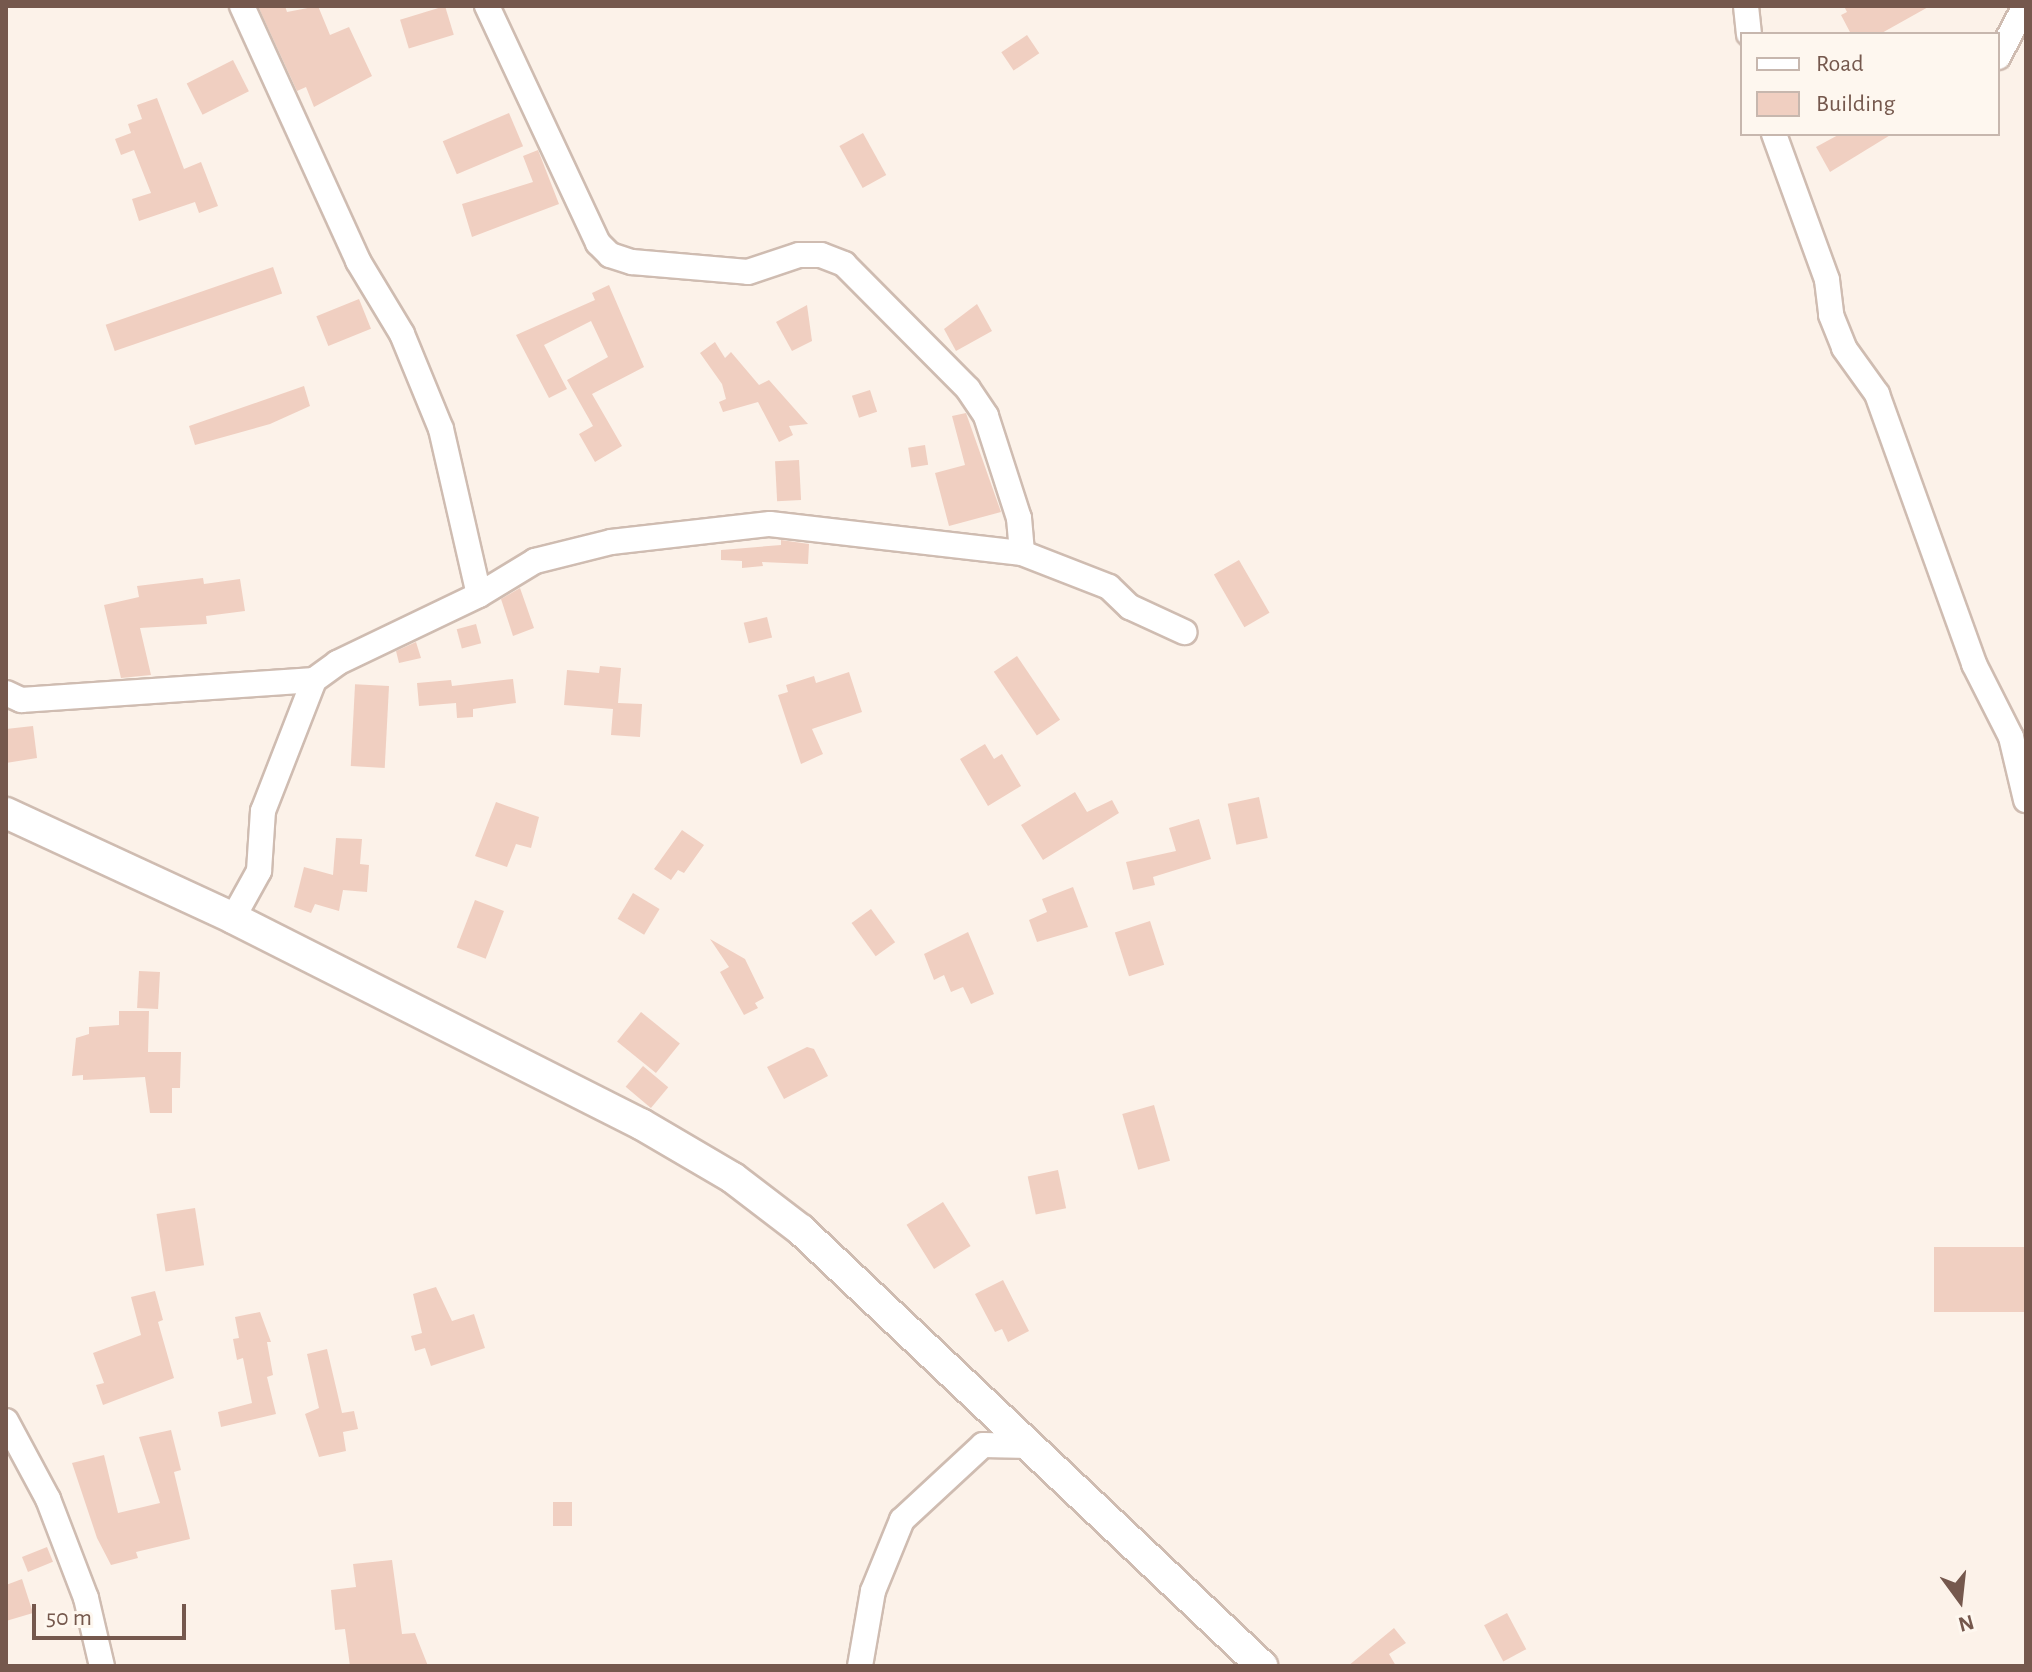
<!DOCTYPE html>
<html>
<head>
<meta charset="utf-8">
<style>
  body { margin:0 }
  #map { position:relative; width:2032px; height:1672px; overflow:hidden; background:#fcf2e9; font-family:"Alegreya Sans",sans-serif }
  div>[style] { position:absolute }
  .building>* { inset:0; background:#f0cfc1; transform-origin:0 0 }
  .roads { filter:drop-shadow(2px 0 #cfbcb1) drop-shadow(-2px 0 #cfbcb1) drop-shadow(0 2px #cfbcb1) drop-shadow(0 -2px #cfbcb1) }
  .minor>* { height:24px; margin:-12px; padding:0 12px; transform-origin:12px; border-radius:12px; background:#fff }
  .tertiary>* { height:30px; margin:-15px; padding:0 15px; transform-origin:15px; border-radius:15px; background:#fff }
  span { translate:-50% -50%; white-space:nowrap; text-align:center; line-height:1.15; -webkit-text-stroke:8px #fef7ef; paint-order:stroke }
  .frame { position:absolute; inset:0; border:8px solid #75584d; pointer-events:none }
  .legend { position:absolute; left:1740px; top:32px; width:260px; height:104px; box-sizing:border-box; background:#fef7ef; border:2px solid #c7b7ae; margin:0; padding:10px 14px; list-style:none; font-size:24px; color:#75584d }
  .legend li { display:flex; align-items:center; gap:16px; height:40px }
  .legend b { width:40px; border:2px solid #c7b7ae }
  .north { position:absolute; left:1920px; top:1560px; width:80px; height:80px; -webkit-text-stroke:6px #fef7ef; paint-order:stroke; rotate:165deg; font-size:22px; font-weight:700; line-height:32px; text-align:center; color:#75584d }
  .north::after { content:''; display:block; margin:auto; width:28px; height:36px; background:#75584d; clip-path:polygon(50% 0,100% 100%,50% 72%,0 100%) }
  .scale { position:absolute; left:32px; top:1604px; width:154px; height:36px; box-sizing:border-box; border:4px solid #75584d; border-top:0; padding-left:10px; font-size:24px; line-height:28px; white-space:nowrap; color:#75584d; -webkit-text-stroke:6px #fef7ef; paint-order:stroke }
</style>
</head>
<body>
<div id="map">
  <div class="building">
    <div style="clip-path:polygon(258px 6px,285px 6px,287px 12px,318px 6px,330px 35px,349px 27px,372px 76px,314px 107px,306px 87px,297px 91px)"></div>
    <div style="left:445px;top:6px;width:30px;height:47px;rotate:73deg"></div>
    <div style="clip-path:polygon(1844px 6px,1930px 6px,1880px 34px,1851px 34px,1841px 15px,1847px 12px)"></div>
    <div style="left:1027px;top:35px;width:22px;height:31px;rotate:56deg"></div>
    <div style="left:233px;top:60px;width:35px;height:52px;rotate:63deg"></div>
    <div style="clip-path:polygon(157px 98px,184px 169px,201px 162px,218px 206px,199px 213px,195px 202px,139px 221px,132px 199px,151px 193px,134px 150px,121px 155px,115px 139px,131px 133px,128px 124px,142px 119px,137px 105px)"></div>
    <div style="left:509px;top:113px;width:36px;height:72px;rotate:67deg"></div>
    <div style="left:863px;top:133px;width:48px;height:27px;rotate:61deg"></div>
    <div style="clip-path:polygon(1840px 134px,1892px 134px,1830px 172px,1816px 147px)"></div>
    <div style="clip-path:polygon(538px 150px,559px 204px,472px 237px,462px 204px,533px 182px,523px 156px)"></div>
    <div style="left:273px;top:267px;width:28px;height:177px;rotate:71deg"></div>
    <div style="clip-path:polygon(609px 285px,644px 367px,592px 394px,622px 446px,595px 462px,579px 434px,593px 426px,567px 380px,608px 357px,591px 321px,544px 345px,567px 389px,549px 398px,516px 335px,595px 300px,592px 293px)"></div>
    <div style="left:359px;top:299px;width:32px;height:46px;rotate:68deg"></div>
    <div style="clip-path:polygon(977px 304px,992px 331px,956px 351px,944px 329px)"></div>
    <div style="clip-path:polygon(807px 305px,812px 341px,792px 351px,776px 322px)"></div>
    <div style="clip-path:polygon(715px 342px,725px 358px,731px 352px,759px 385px,769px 380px,808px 424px,789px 426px,793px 435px,779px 442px,758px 402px,723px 412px,719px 402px,726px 399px,722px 384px,700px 353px)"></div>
    <div style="clip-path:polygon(304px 386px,310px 406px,270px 424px,195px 445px,189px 426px)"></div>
    <div style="left:870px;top:390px;width:23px;height:19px;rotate:72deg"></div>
    <div style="clip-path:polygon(966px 413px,1001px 512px,949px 526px,935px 473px,965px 465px,952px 416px)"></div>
    <div style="left:925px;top:445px;width:20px;height:17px;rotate:81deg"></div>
    <div style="left:799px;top:460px;width:40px;height:24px;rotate:87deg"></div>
    <div style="clip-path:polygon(781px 540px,809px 544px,808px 564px,762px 562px,763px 566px,742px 568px,742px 561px,721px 560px,721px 550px,781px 545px)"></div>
    <div style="left:1239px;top:560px;width:61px;height:29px;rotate:60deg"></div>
    <div style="clip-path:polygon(203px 578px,204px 584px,240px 579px,245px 611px,206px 616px,207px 624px,140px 628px,151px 675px,121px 678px,104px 605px,139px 597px,137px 586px)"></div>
    <div style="clip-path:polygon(520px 588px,534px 628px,513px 636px,501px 599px)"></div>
    <div style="left:767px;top:617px;width:21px;height:24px;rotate:76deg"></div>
    <div style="left:476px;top:624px;width:20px;height:20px;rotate:75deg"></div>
    <div style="clip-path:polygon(416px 642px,421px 658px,399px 663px,396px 651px)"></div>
    <div style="left:1017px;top:656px;width:77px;height:28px;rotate:56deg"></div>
    <div style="clip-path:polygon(600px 666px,621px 668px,618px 703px,642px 704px,640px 737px,611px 735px,613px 709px,564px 705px,567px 670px,599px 673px)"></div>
    <div style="clip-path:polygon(849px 672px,862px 712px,812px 729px,823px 754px,801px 764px,778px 695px,788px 692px,786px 685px,814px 676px,816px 683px)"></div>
    <div style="clip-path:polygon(513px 679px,516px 703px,473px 709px,473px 717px,457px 718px,456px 703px,419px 706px,417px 683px,451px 680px,452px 686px)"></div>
    <div style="left:389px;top:686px;width:82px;height:34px;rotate:93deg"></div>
    <div style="clip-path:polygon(33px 726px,37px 758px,6px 763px,6px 729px)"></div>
    <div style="clip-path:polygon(985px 744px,994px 759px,1002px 754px,1021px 786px,988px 806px,960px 759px)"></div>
    <div style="clip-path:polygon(1075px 792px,1087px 812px,1112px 800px,1119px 813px,1043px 860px,1021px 825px)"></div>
    <div style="left:1259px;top:797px;width:42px;height:32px;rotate:78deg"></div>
    <div style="clip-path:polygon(496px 802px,539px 817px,531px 848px,516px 844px,507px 867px,475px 856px)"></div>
    <div style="clip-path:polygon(1199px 819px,1211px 859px,1153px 877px,1155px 885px,1133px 890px,1126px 862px,1176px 851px,1169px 828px)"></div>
    <div style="clip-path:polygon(682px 830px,704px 845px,684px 873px,678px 870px,671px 880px,654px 869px)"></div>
    <div style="clip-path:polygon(336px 838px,362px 839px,360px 864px,369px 865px,367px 892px,343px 890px,339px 911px,315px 904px,311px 913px,294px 907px,304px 867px,333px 875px)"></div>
    <div style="clip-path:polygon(1073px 887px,1088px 927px,1037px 942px,1029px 920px,1047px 912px,1042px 899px)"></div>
    <div style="left:633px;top:893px;width:31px;height:30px;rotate:31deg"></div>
    <div style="left:475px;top:900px;width:31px;height:51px;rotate:21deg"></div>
    <div style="left:871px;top:909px;width:41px;height:24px;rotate:54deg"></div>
    <div style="left:1150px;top:921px;width:46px;height:37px;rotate:72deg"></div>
    <div style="clip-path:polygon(968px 932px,994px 994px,971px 1004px,963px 987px,951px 992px,944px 975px,934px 980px,924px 954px)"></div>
    <div style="clip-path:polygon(710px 939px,745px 959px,764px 998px,755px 1003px,758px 1008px,744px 1015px,720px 972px,729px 967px)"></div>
    <div style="left:139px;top:971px;width:21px;height:37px;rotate:3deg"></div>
    <div style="clip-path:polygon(119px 1011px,149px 1011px,148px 1052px,181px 1052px,180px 1088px,172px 1088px,172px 1113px,150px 1113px,145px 1077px,83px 1080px,83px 1075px,72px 1076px,76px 1038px,89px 1034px,89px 1027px,119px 1025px)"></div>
    <div style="left:641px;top:1012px;width:50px;height:38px;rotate:39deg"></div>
    <div style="clip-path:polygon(807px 1047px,814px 1049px,828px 1076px,784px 1099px,767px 1067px)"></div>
    <div style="left:643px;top:1066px;width:33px;height:27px;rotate:40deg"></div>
    <div style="left:1154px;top:1105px;width:58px;height:33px;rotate:74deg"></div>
    <div style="left:1058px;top:1170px;width:39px;height:31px;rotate:78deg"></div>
    <div style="left:943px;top:1202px;width:52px;height:43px;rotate:58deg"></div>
    <div style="left:195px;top:1208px;width:58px;height:39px;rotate:81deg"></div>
    <div style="left:2026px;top:1247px;width:65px;height:92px;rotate:90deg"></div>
    <div style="clip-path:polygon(1003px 1280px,1029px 1331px,1008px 1342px,1002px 1329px,995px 1332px,975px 1294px)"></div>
    <div style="clip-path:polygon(436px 1287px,452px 1321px,474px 1314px,485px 1348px,431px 1366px,425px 1348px,415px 1351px,411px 1336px,422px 1333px,413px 1294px)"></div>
    <div style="clip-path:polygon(155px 1291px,163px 1320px,158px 1322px,174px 1378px,103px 1405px,96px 1385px,104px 1383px,93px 1353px,141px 1335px,131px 1297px)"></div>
    <div style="clip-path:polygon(260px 1312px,271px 1342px,267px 1342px,273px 1375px,267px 1377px,276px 1414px,221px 1427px,218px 1412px,252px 1403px,243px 1358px,237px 1360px,233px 1339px,239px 1338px,235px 1317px)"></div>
    <div style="clip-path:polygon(327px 1349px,342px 1413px,354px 1411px,358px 1429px,343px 1432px,346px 1451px,319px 1457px,305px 1414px,319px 1408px,307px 1354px)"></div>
    <div style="clip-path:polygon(171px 1430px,181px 1470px,174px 1472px,190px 1539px,136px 1552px,138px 1558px,111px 1565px,97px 1538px,72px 1463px,104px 1455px,118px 1513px,160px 1503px,139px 1437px)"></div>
    <div style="left:553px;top:1502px;width:19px;height:24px"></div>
    <div style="left:47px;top:1547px;width:16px;height:27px;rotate:68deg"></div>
    <div style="clip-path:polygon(392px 1560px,402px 1634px,415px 1633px,428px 1666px,350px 1666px,345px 1629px,335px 1630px,331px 1590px,356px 1587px,353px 1564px)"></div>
    <div style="clip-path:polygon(22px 1579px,33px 1613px,6px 1621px,6px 1585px)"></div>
    <div style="left:1507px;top:1613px;width:41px;height:26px;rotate:62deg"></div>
    <div style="clip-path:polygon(1394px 1628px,1406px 1643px,1389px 1654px,1396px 1666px,1348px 1666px)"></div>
  </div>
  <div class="roads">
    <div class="minor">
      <div style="left:242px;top:6px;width:280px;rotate:65.5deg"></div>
      <div style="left:358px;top:261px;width:85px;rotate:58.9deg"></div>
      <div style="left:402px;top:334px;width:103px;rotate:67.7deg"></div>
      <div style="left:441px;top:429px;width:170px;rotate:77.1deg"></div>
      <div style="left:487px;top:6px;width:262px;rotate:64.9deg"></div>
      <div style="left:598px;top:243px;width:17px;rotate:45deg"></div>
      <div style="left:610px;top:255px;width:23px;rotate:18deg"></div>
      <div style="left:632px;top:262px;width:116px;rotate:4.9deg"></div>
      <div style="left:748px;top:272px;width:54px;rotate:-18.4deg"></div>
      <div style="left:799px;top:255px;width:22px"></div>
      <div style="left:821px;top:255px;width:25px;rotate:21deg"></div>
      <div style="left:844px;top:264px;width:176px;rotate:45.2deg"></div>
      <div style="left:968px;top:389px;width:32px;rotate:56deg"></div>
      <div style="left:986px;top:416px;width:107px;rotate:72.1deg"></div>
      <div style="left:1019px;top:518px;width:35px;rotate:85deg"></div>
      <div style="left:1022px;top:553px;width:93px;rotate:21.3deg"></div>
      <div style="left:1109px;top:587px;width:29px;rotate:44deg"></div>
      <div style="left:1130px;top:607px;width:60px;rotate:24.8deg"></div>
      <div style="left:1746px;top:6px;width:28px;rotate:84deg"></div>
      <div style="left:1998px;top:57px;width:58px;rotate:-62.1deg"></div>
      <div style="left:1774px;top:134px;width:155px;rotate:70deg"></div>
      <div style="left:1827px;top:280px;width:35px;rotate:83deg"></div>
      <div style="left:1831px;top:315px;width:35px;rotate:68deg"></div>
      <div style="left:1844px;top:348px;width:57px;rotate:54.3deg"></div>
      <div style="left:1877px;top:394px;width:287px;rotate:70.2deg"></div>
      <div style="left:1974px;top:664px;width:82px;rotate:63.1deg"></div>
      <div style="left:2011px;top:737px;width:65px;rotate:76.6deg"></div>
      <div style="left:6px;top:693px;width:17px;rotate:25deg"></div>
      <div style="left:21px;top:700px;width:294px;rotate:-3.9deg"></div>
      <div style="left:233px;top:918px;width:54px;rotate:-61deg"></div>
      <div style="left:259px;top:871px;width:60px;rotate:-86.2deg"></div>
      <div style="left:263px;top:811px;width:141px;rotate:-68.7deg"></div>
      <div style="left:314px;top:680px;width:29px;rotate:-36deg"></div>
      <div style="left:337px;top:663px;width:157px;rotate:-25.6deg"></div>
      <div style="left:479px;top:595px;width:66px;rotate:-31.3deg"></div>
      <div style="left:535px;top:561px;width:78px;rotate:-14deg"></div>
      <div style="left:611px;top:542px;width:160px;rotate:-6.5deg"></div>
      <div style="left:770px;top:524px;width:254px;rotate:6.6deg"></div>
      <div style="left:6px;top:1421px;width:89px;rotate:61.7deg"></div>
      <div style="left:48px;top:1499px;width:106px;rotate:69deg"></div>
      <div style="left:86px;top:1598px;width:70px;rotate:76.8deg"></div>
      <div style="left:860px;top:1666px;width:76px;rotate:-80.2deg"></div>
      <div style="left:873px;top:1591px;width:77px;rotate:-67.8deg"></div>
      <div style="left:902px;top:1520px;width:110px;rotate:-42.8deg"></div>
      <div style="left:983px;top:1445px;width:47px;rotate:1.2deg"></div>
    </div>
    <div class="tertiary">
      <div style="left:6px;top:813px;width:250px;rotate:24.8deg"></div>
      <div style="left:233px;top:918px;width:457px;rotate:26.8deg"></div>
      <div style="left:641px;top:1124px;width:107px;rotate:30.4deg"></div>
      <div style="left:733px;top:1178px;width:86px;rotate:37.4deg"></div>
      <div style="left:801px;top:1230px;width:635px;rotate:43.4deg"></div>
    </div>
  </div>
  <div class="frame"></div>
  <ul class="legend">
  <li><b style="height:10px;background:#fff"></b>Road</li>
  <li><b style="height:22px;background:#f0cfc1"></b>Building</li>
  </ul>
  <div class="north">N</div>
  <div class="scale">50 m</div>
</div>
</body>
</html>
